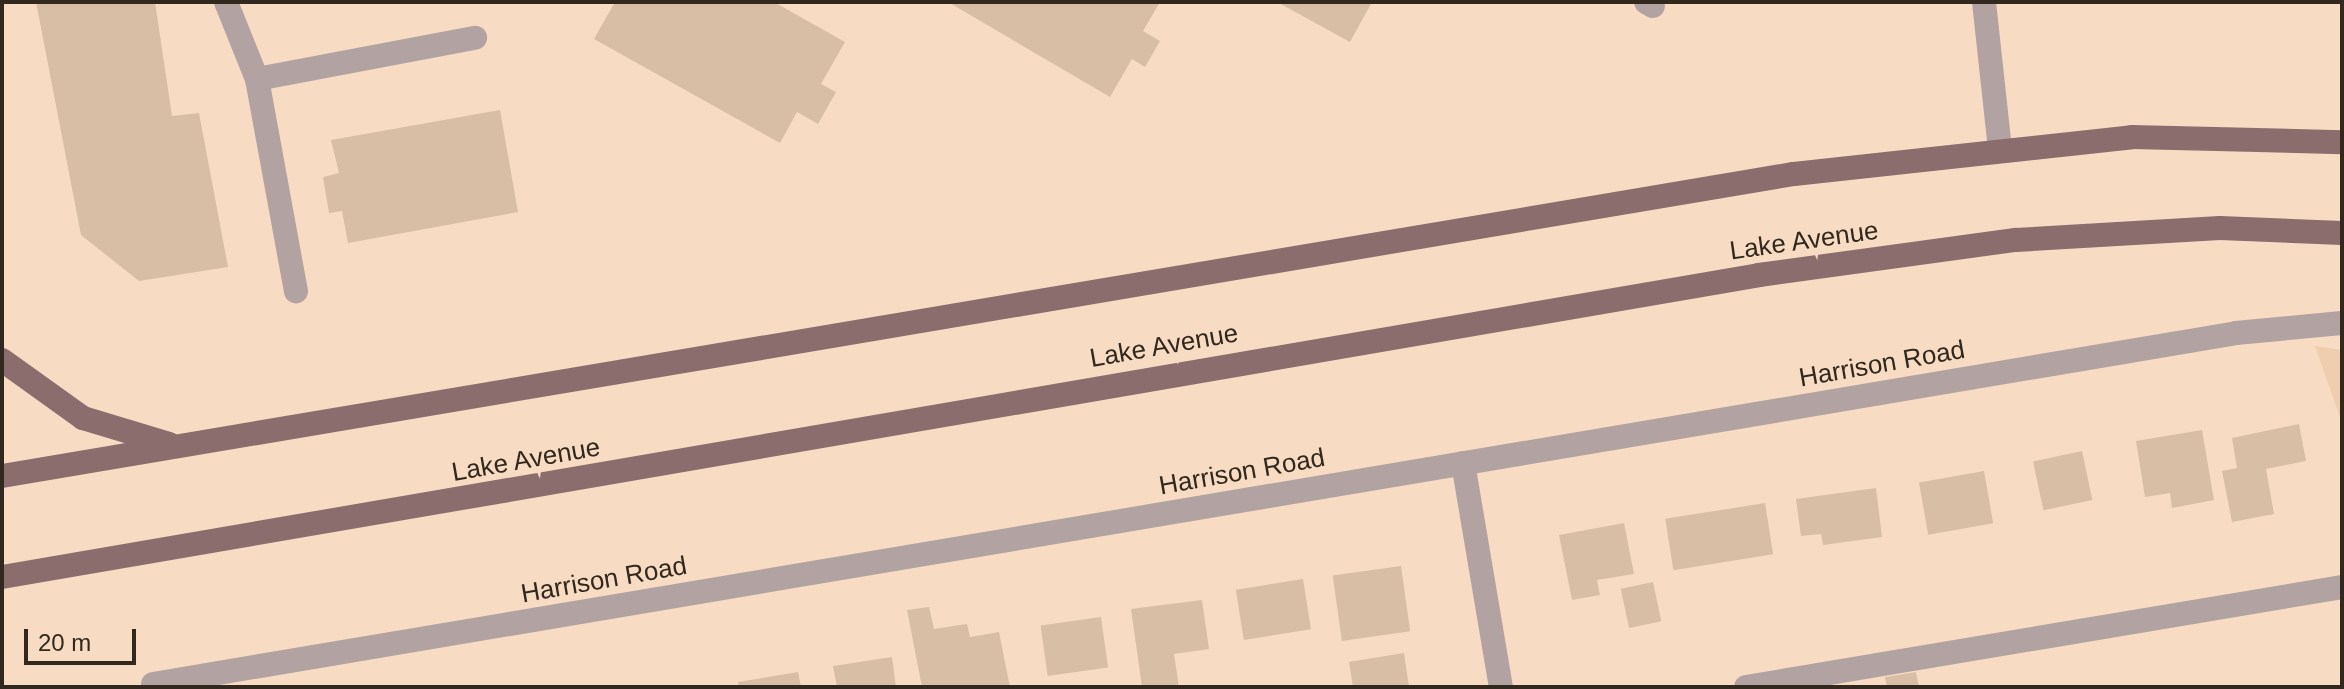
<!DOCTYPE html>
<html>
<head>
<meta charset="utf-8">
<style>
  body { margin:0 }
  #map { position:relative; width:2344px; height:689px; overflow:hidden; background:#f7dcc3; font-family:Helvetica,sans-serif }
  div>[style] { position:absolute }
  .built>* { inset:0; background:#eeceaf }
  .building>* { inset:0; background:#d8bea5; transform-origin:0 0 }
  .minor>* { height:24px; margin:-12px; padding:0 12px; transform-origin:12px; border-radius:12px; background:#b3a2a2 }
  .major>* { height:24px; margin:-12px; padding:0 12px; transform-origin:12px; border-radius:12px; background:#8b6d6e }
  span { translate:-50% -50%; white-space:nowrap; text-align:center; line-height:1.15; -webkit-text-stroke:8px #f7dcc3; paint-order:stroke }
  .street-label { font-size:26px; color:#32281e }
  .frame { position:absolute; inset:0; border:4px solid #32281e; pointer-events:none }
  .scale { position:absolute; left:24px; top:629px; width:112px; height:36px; box-sizing:border-box; border:4px solid #32281e; border-top:0; padding-left:10px; font-size:24px; line-height:28px; white-space:nowrap; color:#32281e; -webkit-text-stroke:6px #f7dcc3; paint-order:stroke }
</style>
</head>
<body>
<div id="map">
  <div class="built">
    <div style="clip-path:polygon(2315px 346px,2342px 350px,2342px 423px)"></div>
  </div>
  <div class="building">
    <div style="clip-path:polygon(36px 2px,155px 2px,172px 116px,199px 113px,228px 267px,139px 281px,81px 235px)"></div>
    <div style="clip-path:polygon(615px 2px,774px 2px,845px 42px,821px 84px,836px 92px,818px 124px,797px 112px,780px 143px,594px 39px)"></div>
    <div style="clip-path:polygon(948px 2px,1160px 2px,1143px 31px,1160px 41px,1145px 67px,1132px 59px,1110px 97px)"></div>
    <div style="clip-path:polygon(1277px 2px,1372px 2px,1350px 42px)"></div>
    <div style="clip-path:polygon(500px 110px,518px 212px,348px 243px,342px 211px,329px 213px,323px 177px,339px 173px,331px 140px)"></div>
    <div style="clip-path:polygon(2299px 424px,2306px 461px,2266px 469px,2274px 514px,2232px 522px,2222px 471px,2237px 468px,2232px 438px)"></div>
    <div style="clip-path:polygon(2202px 430px,2214px 500px,2172px 508px,2170px 493px,2145px 497px,2136px 441px)"></div>
    <div style="left:2082px;top:451px;width:50px;height:50px;rotate:78deg"></div>
    <div style="left:1984px;top:471px;width:53px;height:66px;rotate:80deg"></div>
    <div style="clip-path:polygon(1876px 488px,1882px 537px,1823px 545px,1821px 534px,1801px 536px,1796px 499px)"></div>
    <div style="left:1765px;top:503px;width:52px;height:101px;rotate:81deg"></div>
    <div style="clip-path:polygon(1624px 523px,1634px 574px,1597px 580px,1600px 595px,1572px 600px,1559px 535px)"></div>
    <div style="left:1401px;top:566px;width:66px;height:69px;rotate:82deg"></div>
    <div style="left:1303px;top:579px;width:51px;height:68px;rotate:81deg"></div>
    <div style="left:1653px;top:582px;width:40px;height:33px;rotate:78deg"></div>
    <div style="clip-path:polygon(1202px 600px,1209px 649px,1174px 654px,1179px 687px,1142px 687px,1131px 609px)"></div>
    <div style="clip-path:polygon(929px 607px,934px 629px,967px 624px,970px 637px,999px 632px,1010px 687px,922px 687px,907px 610px)"></div>
    <div style="left:1101px;top:617px;width:51px;height:61px;rotate:82deg"></div>
    <div style="clip-path:polygon(1404px 653px,1409px 687px,1353px 687px,1349px 662px)"></div>
    <div style="clip-path:polygon(892px 657px,896px 687px,837px 687px,833px 666px)"></div>
    <div style="clip-path:polygon(798px 672px,801px 687px,739px 687px,738px 682px)"></div>
    <div style="clip-path:polygon(1916px 672px,1919px 687px,1887px 687px,1885px 677px)"></div>
  </div>
  <div class="minor">
    <div style="left:226px;top:2px;width:83px;rotate:68.1deg"></div>
    <div style="left:257px;top:79px;width:216px;rotate:79.6deg"></div>
    <div style="left:1646px;top:2px;width:8px;rotate:30deg"></div>
    <div style="left:1984px;top:2px;width:149px;rotate:83.8deg"></div>
    <div style="left:257px;top:79px;width:222px;rotate:-10.7deg"></div>
    <div style="left:1463px;top:463px;width:227px;rotate:80.4deg"></div>
    <div style="left:153px;top:684px;width:2112px;rotate:-9.56deg"></div>
    <div style="left:2236px;top:333px;width:106px;rotate:-5.4deg"></div>
    <div style="left:1746px;top:687px;width:604px;rotate:-9.52deg"></div>
  </div>
  <div class="major">
    <div style="left:2px;top:360px;width:100px;rotate:35.6deg"></div>
    <div style="left:83px;top:418px;width:90px;rotate:16.8deg"></div>
    <div style="left:2px;top:476px;width:1817px;rotate:-9.57deg"></div>
    <div style="left:1794px;top:174px;width:340px;rotate:-6.2deg"></div>
    <div style="left:2132px;top:137px;width:210px;rotate:1.4deg"></div>
    <div style="left:2px;top:577px;width:1783px;rotate:-9.75deg"></div>
    <div style="left:1759px;top:275px;width:259px;rotate:-7.8deg"></div>
    <div style="left:2016px;top:240px;width:204px;rotate:-3.4deg"></div>
    <div style="left:2220px;top:228px;width:122px;rotate:2.3deg"></div>
  </div>
  <div class="street-label">
    <span style="left:1804px;top:241px;rotate:-8deg">Lake Avenue</span>
    <span style="left:1164px;top:346px;rotate:-10deg">Lake Avenue</span>
    <span style="left:1882px;top:364px;rotate:-10deg">Harrison Road</span>
    <span style="left:526px;top:460px;rotate:-10deg">Lake Avenue</span>
    <span style="left:1242px;top:472px;rotate:-10deg">Harrison Road</span>
    <span style="left:604px;top:580px;rotate:-10deg">Harrison Road</span>
  </div>
  <div class="frame"></div>
  <div class="scale">20 m</div>
</div>
</body>
</html>
